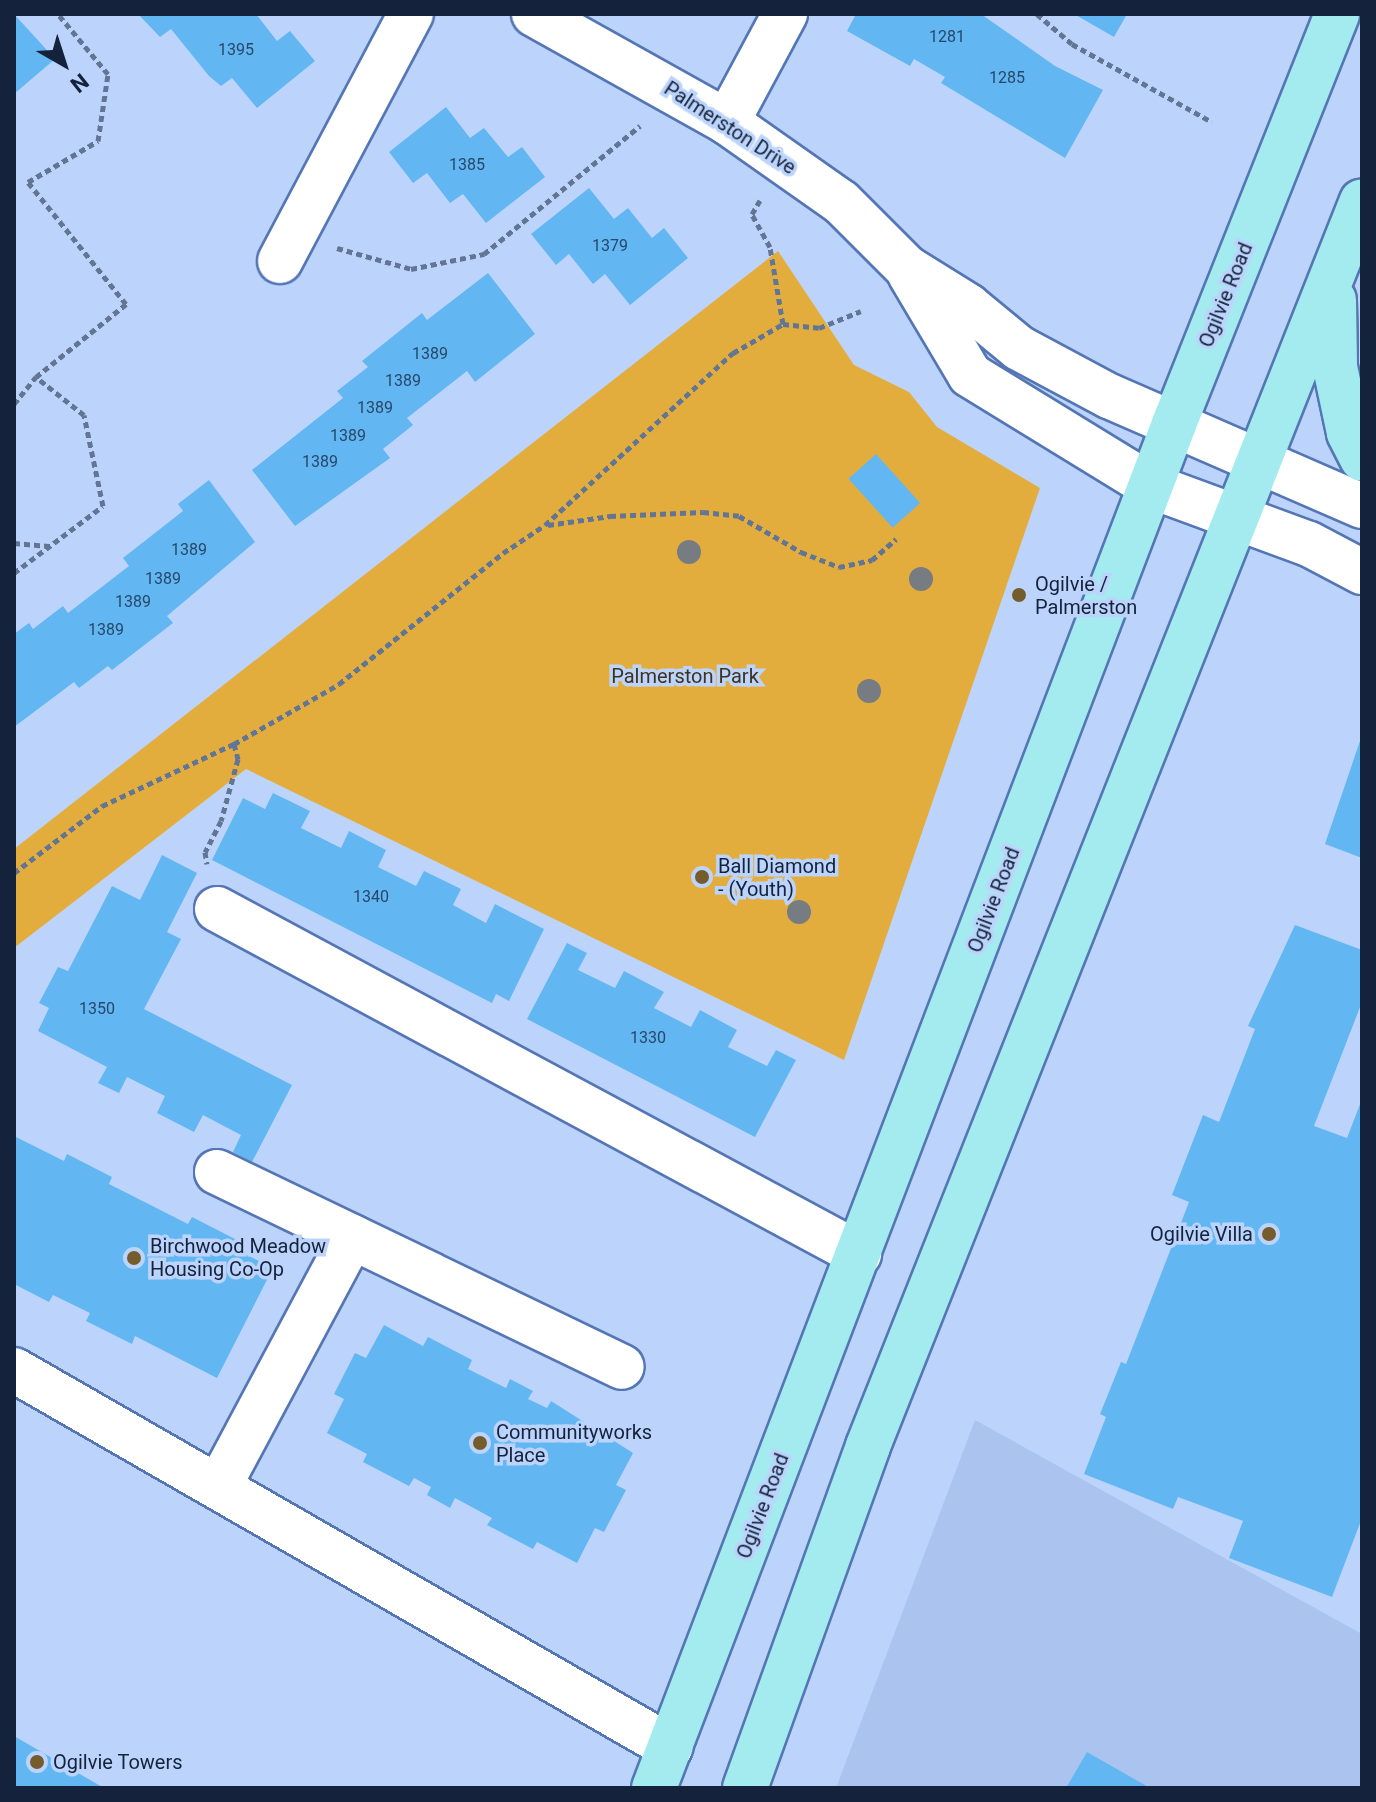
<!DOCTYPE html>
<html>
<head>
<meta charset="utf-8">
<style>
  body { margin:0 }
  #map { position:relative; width:1376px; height:1802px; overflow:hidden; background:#bcd4fc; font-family:Roboto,sans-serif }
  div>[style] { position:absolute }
  .built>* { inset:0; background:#abc3ef }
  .green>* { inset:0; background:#e3ad3e }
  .building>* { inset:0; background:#62b7f2; transform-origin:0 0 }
  .path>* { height:5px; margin-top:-2.5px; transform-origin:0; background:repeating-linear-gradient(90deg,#627595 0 6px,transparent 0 10px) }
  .roads { filter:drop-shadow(2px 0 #5476b4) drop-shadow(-2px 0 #5476b4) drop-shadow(0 2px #5476b4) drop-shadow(0 -2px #5476b4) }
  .minor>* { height:44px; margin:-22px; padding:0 22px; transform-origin:22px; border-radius:22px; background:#fff }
  .major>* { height:44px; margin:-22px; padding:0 22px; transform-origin:22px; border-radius:22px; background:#a3ebef }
  .trees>* { width:24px; height:24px; margin:-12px; border-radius:50%; background:#777b82 }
  .dots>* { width:22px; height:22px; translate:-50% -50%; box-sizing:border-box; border:4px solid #bcd4fc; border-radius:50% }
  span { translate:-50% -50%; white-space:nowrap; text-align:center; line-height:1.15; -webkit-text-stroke:7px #bcd4fc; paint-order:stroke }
  .number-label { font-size:16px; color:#284769 }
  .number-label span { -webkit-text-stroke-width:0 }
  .street-label { font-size:20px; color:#14223b }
  .poi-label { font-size:20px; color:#14223b }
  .left { translate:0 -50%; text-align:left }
  .right { translate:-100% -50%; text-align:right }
  .park-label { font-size:20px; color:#3e331f }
  .frame { position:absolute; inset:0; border:16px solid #14223b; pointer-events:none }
  .north { position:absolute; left:24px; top:24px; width:80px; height:80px; -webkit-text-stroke:6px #bcd4fc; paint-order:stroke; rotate:141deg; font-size:22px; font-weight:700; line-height:32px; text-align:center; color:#14223b }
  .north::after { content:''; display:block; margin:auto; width:28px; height:36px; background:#14223b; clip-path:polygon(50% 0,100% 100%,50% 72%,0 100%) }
</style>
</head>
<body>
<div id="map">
  <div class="built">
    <div style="clip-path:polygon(975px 1420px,1362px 1634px,1362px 1788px,836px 1788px)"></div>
  </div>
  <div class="green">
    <div style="clip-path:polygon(778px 251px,854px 365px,909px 392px,937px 427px,1040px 488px,844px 1060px,246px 769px,14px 948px,14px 849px)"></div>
  </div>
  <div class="building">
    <div style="clip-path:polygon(14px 14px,55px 59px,14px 94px)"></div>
    <div style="clip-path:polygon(138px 14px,256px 14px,277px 41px,290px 31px,315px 61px,257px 108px,232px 78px,221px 86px,209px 76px,171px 29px,160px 37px)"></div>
    <div style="clip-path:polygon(856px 14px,981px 14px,1055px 66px,1103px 90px,1065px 158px,941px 83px,945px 77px,914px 59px,910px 66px,847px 31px)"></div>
    <div style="clip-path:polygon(1074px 14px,1127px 14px,1114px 37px)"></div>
    <div style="clip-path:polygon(446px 107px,470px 138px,484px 128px,508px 157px,522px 147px,545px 177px,486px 223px,463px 194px,450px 203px,427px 173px,413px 183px,389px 152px)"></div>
    <div style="clip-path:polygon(589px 188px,614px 219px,628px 208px,652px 238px,664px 228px,688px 258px,630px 305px,605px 274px,593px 284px,569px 254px,556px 265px,531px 234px)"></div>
    <div style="clip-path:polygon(488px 273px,535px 334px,475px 382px,467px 371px,407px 418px,413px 425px,383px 449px,390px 458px,295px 526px,252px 470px,343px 398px,337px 391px,368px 367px,362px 361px,422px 313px,427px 320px)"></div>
    <div style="left:876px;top:454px;width:66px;height:37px;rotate:48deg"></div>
    <div style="clip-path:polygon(209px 480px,255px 542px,167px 616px,173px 623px,112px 670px,108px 666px,79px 688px,74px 682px,14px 727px,14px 634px,29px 623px,33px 629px,63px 606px,68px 613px,129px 566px,123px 558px,183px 511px,178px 504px)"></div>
    <div style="clip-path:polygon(1362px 735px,1362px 858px,1325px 844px)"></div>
    <div style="clip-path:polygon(273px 793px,310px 811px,301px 828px,341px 848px,349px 831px,386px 850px,378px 867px,416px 886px,424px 871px,461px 889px,453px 905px,486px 923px,495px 904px,544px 929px,509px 1001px,496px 994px,492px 1003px,212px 860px,243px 798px,265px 809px)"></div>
    <div style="clip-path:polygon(162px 855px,197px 873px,167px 932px,181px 939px,144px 1009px,292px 1085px,252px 1162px,233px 1152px,241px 1135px,203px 1115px,194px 1132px,157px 1113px,165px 1096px,127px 1077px,119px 1093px,98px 1083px,107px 1067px,38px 1031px,49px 1008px,39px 1003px,58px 967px,68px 971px,112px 886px,140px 900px)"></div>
    <div style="clip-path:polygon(1295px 925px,1362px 950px,1362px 1002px,1314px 1126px,1347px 1138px,1362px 1099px,1362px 1518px,1332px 1597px,1229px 1558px,1243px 1521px,1178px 1497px,1173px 1509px,1084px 1474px,1106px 1417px,1100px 1414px,1121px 1362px,1126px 1364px,1189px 1202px,1172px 1195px,1203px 1115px,1219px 1122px,1255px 1029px,1248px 1026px)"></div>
    <div style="clip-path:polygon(567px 943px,587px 953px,578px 970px,615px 988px,624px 971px,664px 992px,654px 1008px,691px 1027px,700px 1010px,737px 1030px,728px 1047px,767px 1066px,776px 1050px,796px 1060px,755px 1137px,527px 1019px)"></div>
    <div style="clip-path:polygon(14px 1136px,64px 1161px,67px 1154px,112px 1177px,109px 1184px,188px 1224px,192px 1217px,237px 1240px,233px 1248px,273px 1268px,217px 1378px,135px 1336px,132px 1344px,86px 1321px,90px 1313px,53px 1295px,49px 1302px,14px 1284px)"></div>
    <div style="clip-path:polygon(384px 1325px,423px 1346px,428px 1337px,472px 1360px,468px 1369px,506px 1388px,510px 1379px,533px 1391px,528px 1399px,547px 1408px,551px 1401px,633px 1453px,616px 1485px,626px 1490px,604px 1532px,595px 1528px,577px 1563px,537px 1542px,533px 1549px,487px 1525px,492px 1518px,455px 1498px,450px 1508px,427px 1495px,431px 1487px,414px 1478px,409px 1486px,363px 1462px,367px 1454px,327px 1433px,344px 1399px,334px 1394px,355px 1353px,366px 1358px)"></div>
    <div style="clip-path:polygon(14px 1736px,104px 1788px,14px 1788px)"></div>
    <div style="clip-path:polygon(1087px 1752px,1150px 1788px,1066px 1788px)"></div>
  </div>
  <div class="path">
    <div style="left:1037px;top:14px;width:46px;rotate:40.6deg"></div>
    <div style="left:1072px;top:44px;width:160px;rotate:29.1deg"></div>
    <div style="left:337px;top:248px;width:77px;rotate:15.8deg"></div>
    <div style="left:411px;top:269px;width:75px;rotate:-11.6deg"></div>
    <div style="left:484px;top:254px;width:202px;rotate:-39.4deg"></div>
    <div style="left:783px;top:324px;width:36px;rotate:6deg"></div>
    <div style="left:819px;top:328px;width:45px;rotate:-22deg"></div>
    <div style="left:14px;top:404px;width:35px;rotate:-51deg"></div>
    <div style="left:36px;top:377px;width:116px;rotate:-39deg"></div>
    <div style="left:126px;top:304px;width:156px;rotate:-128.8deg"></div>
    <div style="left:28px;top:182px;width:81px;rotate:-30.4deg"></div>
    <div style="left:98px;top:141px;width:68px;rotate:-81.5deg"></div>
    <div style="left:108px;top:74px;width:78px;rotate:-129.8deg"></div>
    <div style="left:548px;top:525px;width:63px;rotate:-8.3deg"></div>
    <div style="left:610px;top:516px;width:93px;rotate:-2.5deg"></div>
    <div style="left:703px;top:512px;width:36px;rotate:6deg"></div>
    <div style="left:739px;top:516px;width:72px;rotate:30.1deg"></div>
    <div style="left:801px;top:552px;width:41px;rotate:21.5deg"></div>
    <div style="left:839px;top:567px;width:34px;rotate:-12deg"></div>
    <div style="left:872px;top:560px;width:32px;rotate:-41deg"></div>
    <div style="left:14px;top:543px;width:35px;rotate:5deg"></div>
    <div style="left:14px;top:573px;width:111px;rotate:-37deg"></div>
    <div style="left:103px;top:506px;width:93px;rotate:-101.8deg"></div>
    <div style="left:84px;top:415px;width:61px;rotate:-141.6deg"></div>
    <div style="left:234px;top:744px;width:121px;rotate:-29.7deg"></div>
    <div style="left:339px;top:684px;width:210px;rotate:-38.6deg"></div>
    <div style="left:503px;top:553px;width:50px;rotate:-33.7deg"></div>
    <div style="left:545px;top:525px;width:255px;rotate:-42.5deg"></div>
    <div style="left:733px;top:353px;width:58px;rotate:-30.1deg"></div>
    <div style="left:783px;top:324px;width:78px;rotate:-99.6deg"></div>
    <div style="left:770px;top:247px;width:38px;rotate:-119deg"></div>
    <div style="left:752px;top:214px;width:16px;rotate:-60deg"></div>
    <div style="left:14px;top:873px;width:111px;rotate:-37.3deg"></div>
    <div style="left:102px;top:806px;width:146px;rotate:-25.2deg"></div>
    <div style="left:234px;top:744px;width:16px;rotate:75deg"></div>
    <div style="left:238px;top:759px;width:64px;rotate:105.3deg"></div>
    <div style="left:221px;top:821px;width:35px;rotate:117deg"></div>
    <div style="left:205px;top:852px;width:12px;rotate:81deg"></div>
  </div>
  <div class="roads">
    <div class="minor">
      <div style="left:534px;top:14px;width:221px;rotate:29.2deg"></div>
      <div style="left:727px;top:122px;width:139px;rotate:35.1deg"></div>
      <div style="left:841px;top:202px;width:93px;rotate:45deg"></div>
      <div style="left:907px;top:268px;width:72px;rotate:31.9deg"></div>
      <div style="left:968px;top:306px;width:66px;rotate:39.5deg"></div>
      <div style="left:1019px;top:348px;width:102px;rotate:28.1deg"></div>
      <div style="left:1109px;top:396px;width:276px;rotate:23.5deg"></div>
      <div style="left:727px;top:122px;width:123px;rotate:-61.8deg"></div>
      <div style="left:280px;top:261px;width:280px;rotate:-62.1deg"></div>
      <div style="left:910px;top:274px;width:117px;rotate:59.3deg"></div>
      <div style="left:970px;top:375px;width:212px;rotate:31.5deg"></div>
      <div style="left:1151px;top:486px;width:168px;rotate:20.2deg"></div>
      <div style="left:1309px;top:544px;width:60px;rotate:27.8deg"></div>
      <div style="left:217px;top:909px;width:729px;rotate:28.25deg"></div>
      <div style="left:217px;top:1172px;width:449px;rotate:25.7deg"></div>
      <div style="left:14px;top:1370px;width:757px;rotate:29.89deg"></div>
      <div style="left:220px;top:1484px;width:280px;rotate:-61.9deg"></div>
    </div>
    <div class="major">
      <div style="left:1334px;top:300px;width:67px;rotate:89.1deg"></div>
      <div style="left:1335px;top:367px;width:67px;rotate:78deg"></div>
      <div style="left:1349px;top:433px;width:29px;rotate:63deg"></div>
      <div style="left:654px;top:1788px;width:1460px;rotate:-69.13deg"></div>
      <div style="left:1174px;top:424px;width:441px;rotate:-68.3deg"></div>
      <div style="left:745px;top:1788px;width:363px;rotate:-70.2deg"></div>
      <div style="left:868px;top:1446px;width:1339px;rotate:-68.36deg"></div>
    </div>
  </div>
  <div class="trees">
    <div style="left:689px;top:552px"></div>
    <div style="left:921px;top:579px"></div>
    <div style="left:869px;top:691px"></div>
    <div style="left:799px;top:912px"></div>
  </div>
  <div class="dots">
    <div style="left:1019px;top:595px;background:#755c2d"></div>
    <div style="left:702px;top:877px;background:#755c2d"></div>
    <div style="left:1269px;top:1234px;background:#755c2d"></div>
    <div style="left:134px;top:1258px;background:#755c2d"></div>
    <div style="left:480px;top:1443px;background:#755c2d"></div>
    <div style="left:37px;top:1762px;background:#755c2d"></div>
  </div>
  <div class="number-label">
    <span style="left:947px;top:37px">1281</span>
    <span style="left:236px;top:50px">1395</span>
    <span style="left:1007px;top:78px">1285</span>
    <span style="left:467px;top:165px">1385</span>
    <span style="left:610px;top:246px">1379</span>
    <span style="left:430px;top:354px">1389</span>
    <span style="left:403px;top:381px">1389</span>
    <span style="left:375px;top:408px">1389</span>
    <span style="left:348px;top:436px">1389</span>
    <span style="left:320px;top:462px">1389</span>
    <span style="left:189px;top:550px">1389</span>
    <span style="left:163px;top:579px">1389</span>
    <span style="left:133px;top:602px">1389</span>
    <span style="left:106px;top:630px">1389</span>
    <span style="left:371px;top:897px">1340</span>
    <span style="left:97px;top:1009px">1350</span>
    <span style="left:648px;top:1038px">1330</span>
  </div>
  <div class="street-label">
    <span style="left:730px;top:128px;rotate:33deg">Palmerston Drive</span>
    <span style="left:1226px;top:295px;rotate:-68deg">Ogilvie Road</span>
    <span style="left:994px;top:900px;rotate:-69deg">Ogilvie Road</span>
    <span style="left:763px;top:1506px;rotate:-69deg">Ogilvie Road</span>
  </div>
  <div class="poi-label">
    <span class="left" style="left:1035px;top:596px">Ogilvie /<br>Palmerston</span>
    <span class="left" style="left:718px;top:878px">Ball Diamond<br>- (Youth)</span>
    <span class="right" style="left:1253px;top:1234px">Ogilvie Villa</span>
    <span class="left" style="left:150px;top:1258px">Birchwood Meadow<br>Housing Co-Op</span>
    <span class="left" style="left:496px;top:1444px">Communityworks<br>Place</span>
    <span class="left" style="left:53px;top:1762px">Ogilvie Towers</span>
  </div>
  <div class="park-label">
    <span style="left:685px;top:676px">Palmerston Park</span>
  </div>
  <div class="frame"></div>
  <div class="north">N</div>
</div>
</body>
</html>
